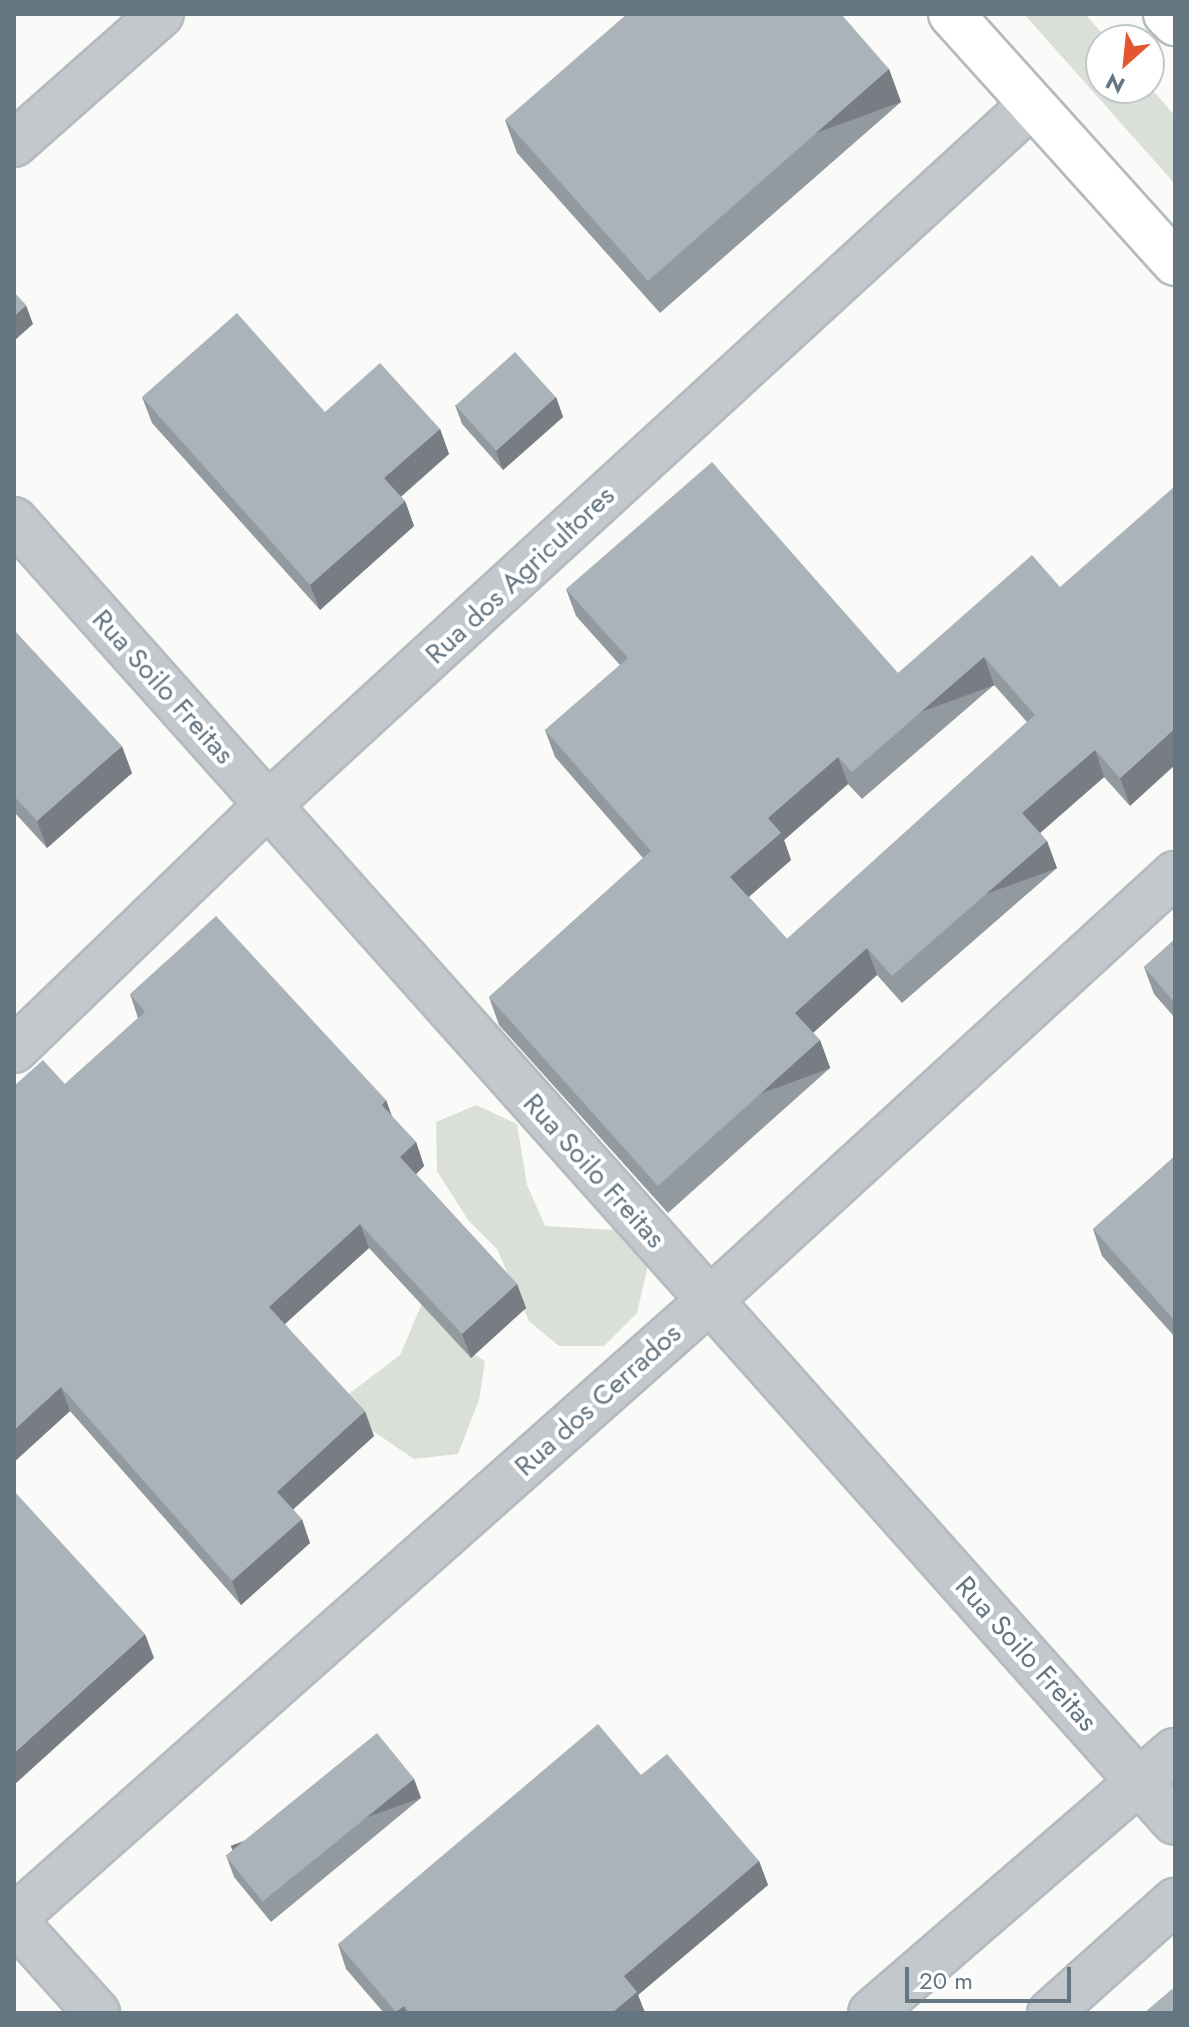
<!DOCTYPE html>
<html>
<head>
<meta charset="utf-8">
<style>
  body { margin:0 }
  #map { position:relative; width:1189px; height:2027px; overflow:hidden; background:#fafaf8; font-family:Jost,sans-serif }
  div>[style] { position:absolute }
  .green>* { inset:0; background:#dadfd7 }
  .roads { filter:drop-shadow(2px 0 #b5babe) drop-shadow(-2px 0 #b5babe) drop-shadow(0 2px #b5babe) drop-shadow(0 -2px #b5babe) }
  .minor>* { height:44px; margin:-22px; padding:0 22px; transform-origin:22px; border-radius:22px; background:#c3c8cc }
  .major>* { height:44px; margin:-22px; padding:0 22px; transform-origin:22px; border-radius:22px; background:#fff }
  .wall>* { inset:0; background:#929a9f }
  .shaded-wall>* { inset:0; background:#777d82; transform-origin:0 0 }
  .building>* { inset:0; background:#aab3b9; transform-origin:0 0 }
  span { translate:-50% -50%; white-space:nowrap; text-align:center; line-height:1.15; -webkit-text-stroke:8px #fff; paint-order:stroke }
  .street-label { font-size:28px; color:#657683 }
  .frame { position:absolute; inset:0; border:16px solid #657683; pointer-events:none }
  .north { position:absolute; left:1085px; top:24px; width:80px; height:80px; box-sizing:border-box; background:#fff; border:2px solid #c1c8cd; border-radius:50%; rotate:207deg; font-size:22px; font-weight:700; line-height:32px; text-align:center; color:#657683 }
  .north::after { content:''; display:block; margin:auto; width:28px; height:36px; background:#e4572e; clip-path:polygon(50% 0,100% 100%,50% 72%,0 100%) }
  .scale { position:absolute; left:905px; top:1967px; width:166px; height:36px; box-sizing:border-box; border:4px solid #657683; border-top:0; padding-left:10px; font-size:24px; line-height:28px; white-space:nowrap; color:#657683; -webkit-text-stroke:6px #fff; paint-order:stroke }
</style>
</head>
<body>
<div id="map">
  <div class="green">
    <div style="clip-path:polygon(1024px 14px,1085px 14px,1108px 40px,1101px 40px,1101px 88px,1149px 86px,1175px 116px,1175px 184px)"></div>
    <div style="clip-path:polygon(476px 1105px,517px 1124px,527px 1185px,545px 1226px,630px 1231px,651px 1252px,637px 1313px,604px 1346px,559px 1346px,529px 1321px,497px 1249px,468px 1220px,437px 1171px,436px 1122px)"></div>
    <div style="clip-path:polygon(423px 1301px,459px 1345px,485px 1361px,479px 1400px,458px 1454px,414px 1459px,364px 1425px,341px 1400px,400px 1355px)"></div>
  </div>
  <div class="roads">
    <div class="minor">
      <div style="left:14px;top:144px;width:196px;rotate:-41.5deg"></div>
      <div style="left:14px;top:520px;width:1744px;rotate:48.28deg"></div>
      <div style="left:14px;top:1050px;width:353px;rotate:-44deg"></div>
      <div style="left:268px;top:805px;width:1035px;rotate:-42.53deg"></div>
      <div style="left:14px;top:1918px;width:931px;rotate:-41.6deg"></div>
      <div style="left:710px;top:1300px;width:631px;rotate:-42.49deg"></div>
      <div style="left:14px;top:1921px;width:124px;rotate:47.9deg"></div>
      <div style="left:871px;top:2013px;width:401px;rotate:-40.8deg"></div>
      <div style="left:1050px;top:2013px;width:168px;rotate:-41.9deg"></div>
    </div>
    <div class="major">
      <div style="left:951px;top:14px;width:335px;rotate:48deg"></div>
      <div style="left:1166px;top:14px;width:13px;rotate:45deg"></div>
    </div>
  </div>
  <div class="wall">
    <div style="clip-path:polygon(889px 69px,901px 102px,660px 313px,517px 153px,505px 120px)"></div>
    <div style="clip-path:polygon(142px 397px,325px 412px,440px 429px,449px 454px,401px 497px,405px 501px,414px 526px,320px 610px,152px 423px)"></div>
    <div style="clip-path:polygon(556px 397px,563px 417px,503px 470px,462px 424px,455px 405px)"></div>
    <div style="clip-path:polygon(evenodd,1060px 587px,1130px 806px,1104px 777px,1040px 833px,1047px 841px,1057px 868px,902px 1003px,877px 975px,813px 1033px,820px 1040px,830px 1068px,668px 1213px,499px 1025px,489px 997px,643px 858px,555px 757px,545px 730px,620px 665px,576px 616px,566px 589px,898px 673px,1060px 587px,994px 685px,1027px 722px,787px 939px,749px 897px,791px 860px,784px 840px,848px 784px,862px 799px,994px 685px)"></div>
    <div style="clip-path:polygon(14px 630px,132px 773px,47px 848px,14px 812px)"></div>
    <div style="clip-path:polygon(1175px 939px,1175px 1018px,1154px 994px,1144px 967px)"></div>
    <div style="clip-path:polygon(130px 994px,386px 1100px,392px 1117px,416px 1142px,424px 1166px,416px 1174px,517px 1284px,526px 1308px,471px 1358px,369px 1248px,285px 1324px,374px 1436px,293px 1509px,310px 1543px,241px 1605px,70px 1411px,14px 1462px,65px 1084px,138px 1018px)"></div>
    <div style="clip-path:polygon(1175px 1156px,1175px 1337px,1102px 1256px,1093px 1229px)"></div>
    <div style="clip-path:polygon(641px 1775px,759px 1861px,768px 1885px,638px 1995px,645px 2013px,384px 2013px,346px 1969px,338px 1944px)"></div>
    <div style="clip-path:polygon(414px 1779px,421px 1798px,271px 1922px,234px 1877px,227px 1858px)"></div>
  </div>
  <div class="shaded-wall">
    <div style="left:889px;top:69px;width:35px;height:321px;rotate:70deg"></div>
    <div style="clip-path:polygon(26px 305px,33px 324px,14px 341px,14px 316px)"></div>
    <div style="clip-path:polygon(556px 397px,563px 417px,503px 470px,496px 451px)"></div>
    <div style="clip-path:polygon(440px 429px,449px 454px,393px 503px,384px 478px)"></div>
    <div style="clip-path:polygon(405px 501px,414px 526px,320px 610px,310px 585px)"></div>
    <div style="left:984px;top:657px;width:30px;height:175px;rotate:70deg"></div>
    <div style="clip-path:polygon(1175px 728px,1175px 765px,1130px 806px,1120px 778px)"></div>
    <div style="clip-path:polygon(122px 746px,132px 773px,47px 848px,37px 821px)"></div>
    <div style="clip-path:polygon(1095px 750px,1104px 777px,1032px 840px,1022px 813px)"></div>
    <div style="clip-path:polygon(838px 757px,848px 784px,784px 840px,791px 860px,740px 904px,730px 877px,768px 818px)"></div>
    <div style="left:1047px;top:841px;width:29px;height:206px;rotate:70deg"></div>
    <div style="clip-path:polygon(867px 948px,877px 975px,805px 1040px,795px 1013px)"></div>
    <div style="left:820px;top:1040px;width:30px;height:218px;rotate:70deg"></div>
    <div style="clip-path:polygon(386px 1100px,395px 1125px,382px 1105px)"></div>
    <div style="clip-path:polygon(416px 1142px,424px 1166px,409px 1181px,400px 1157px)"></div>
    <div style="clip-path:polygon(360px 1224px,369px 1248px,277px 1331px,269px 1307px)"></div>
    <div style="clip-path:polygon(517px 1284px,526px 1308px,471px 1358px,462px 1334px)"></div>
    <div style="clip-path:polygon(61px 1387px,70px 1411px,14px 1462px,14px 1430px)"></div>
    <div style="clip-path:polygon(365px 1411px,374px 1436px,286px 1516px,277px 1492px)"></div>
    <div style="clip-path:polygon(302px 1519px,310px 1543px,241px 1605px,232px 1581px)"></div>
    <div style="clip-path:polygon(145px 1634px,154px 1658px,14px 1785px,14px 1753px)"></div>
    <div style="left:414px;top:1779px;width:20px;height:195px;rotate:70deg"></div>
    <div style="clip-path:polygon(759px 1861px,768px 1885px,638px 1995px,645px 2013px,612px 2013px,624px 1976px)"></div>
    <div style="clip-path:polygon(404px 2006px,407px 2013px,396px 2013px,396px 2012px)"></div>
  </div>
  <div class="building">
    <div style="clip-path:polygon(627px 14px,841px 14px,889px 69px,648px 281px,505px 120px)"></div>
    <div style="clip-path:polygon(14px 292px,26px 305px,14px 316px)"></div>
    <div style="clip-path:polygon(237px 313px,325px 412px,380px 363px,440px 429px,384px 478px,405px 501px,310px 585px,142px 397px)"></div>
    <div style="left:515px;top:352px;width:61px;height:80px;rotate:48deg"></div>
    <div style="clip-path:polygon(evenodd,712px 462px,898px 673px,1032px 555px,1060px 587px,1175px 486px,1175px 728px,1120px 778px,1095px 750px,1022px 813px,1047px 841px,892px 976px,867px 948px,795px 1013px,820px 1040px,658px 1186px,489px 997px,651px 851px,545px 730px,628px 658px,566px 589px,712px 462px,984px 657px,1035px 715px,787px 939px,730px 877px,781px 833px,768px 818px,838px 757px,852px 772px,984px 657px)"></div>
    <div style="clip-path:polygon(14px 630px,122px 746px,37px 821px,14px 796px)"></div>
    <div style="clip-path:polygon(216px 916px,386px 1100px,382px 1105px,416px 1142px,400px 1157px,517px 1284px,462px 1334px,360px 1224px,269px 1307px,365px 1411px,277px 1492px,302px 1519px,232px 1581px,61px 1387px,14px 1430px,14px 1086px,43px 1060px,65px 1084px,145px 1012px,130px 994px)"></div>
    <div style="clip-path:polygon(1175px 939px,1175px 1003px,1144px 967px)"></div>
    <div style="clip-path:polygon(1175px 1156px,1175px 1321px,1093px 1229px)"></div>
    <div style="clip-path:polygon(14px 1491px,145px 1634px,14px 1753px)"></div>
    <div style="clip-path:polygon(598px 1724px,641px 1775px,667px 1754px,759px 1861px,624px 1976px,637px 1992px,612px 2013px,410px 2013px,404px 2006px,396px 2012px,338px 1944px)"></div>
    <div style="left:377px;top:1733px;width:59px;height:195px;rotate:51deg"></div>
    <div style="clip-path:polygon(1172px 1989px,1175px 1992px,1175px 2013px,1144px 2013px)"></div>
  </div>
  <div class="street-label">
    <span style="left:520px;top:575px;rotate:-43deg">Rua dos Agricultores</span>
    <span style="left:163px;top:687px;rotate:48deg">Rua Soilo Freitas</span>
    <span style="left:594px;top:1171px;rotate:48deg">Rua Soilo Freitas</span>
    <span style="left:598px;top:1400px;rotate:-42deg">Rua dos Cerrados</span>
    <span style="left:1026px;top:1654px;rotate:48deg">Rua Soilo Freitas</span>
  </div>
  <div class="frame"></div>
  <div class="north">N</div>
  <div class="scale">20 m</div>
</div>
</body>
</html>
